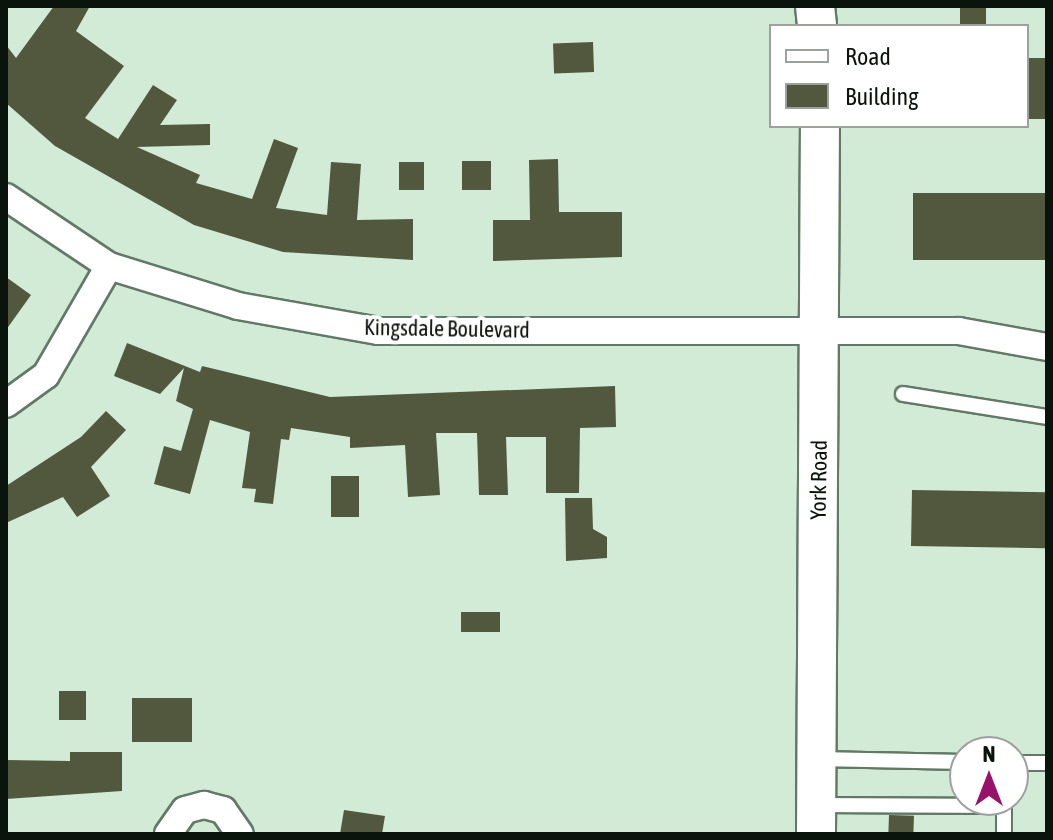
<!DOCTYPE html>
<html>
<head>
<meta charset="utf-8">
<style>
  body { margin:0 }
  #map { position:relative; width:1053px; height:840px; overflow:hidden; background:#d1ebd6; font-family:"Asap Condensed",sans-serif }
  div>[style] { position:absolute }
  .building>* { inset:0; background:#52583e; transform-origin:0 0 }
  .roads { filter:drop-shadow(2px 0 #627967) drop-shadow(-2px 0 #627967) drop-shadow(0 2px #627967) drop-shadow(0 -2px #627967) }
  .service>* { height:14px; margin:-7px; padding:0 7px; transform-origin:7px; border-radius:7px; background:#fff }
  .minor>* { height:26px; margin:-13px; padding:0 13px; transform-origin:13px; border-radius:13px; background:#fff }
  .secondary>* { height:38px; margin:-19px; padding:0 19px; transform-origin:19px; border-radius:19px; background:#fff }
  span { translate:-50% -50%; white-space:nowrap; text-align:center; line-height:1.15; -webkit-text-stroke:8px #fff; paint-order:stroke }
  .street-label { font-size:22px; color:#0a130c }
  .frame { position:absolute; inset:0; border:8px solid #0a130c; pointer-events:none }
  .legend { position:absolute; left:769px; top:24px; width:260px; height:104px; box-sizing:border-box; background:#fff; border:2px solid #9da19e; margin:0; padding:10px 14px; list-style:none; font-size:24px; color:#0a130c }
  .legend li { display:flex; align-items:center; gap:16px; height:40px }
  .legend b { width:40px; border:2px solid #9da19e }
  .north { position:absolute; left:949px; top:736px; width:80px; height:80px; box-sizing:border-box; background:#fff; border:2px solid #9da19e; border-radius:50%; rotate:0deg; font-size:22px; font-weight:700; line-height:32px; text-align:center; color:#0a130c }
  .north::after { content:''; display:block; margin:auto; width:28px; height:36px; background:#97136a; clip-path:polygon(50% 0,100% 100%,50% 72%,0 100%) }
</style>
</head>
<body>
<div id="map">
  <div class="building">
    <div style="clip-path:polygon(54px 6px,90px 6px,76px 31px,124px 66px,85px 118px,118px 139px,153px 85px,177px 100px,160px 125px,210px 124px,210px 145px,137px 147px,200px 175px,196px 183px,252px 199px,274px 139px,298px 148px,276px 208px,327px 215px,331px 162px,361px 164px,357px 220px,413px 219px,413px 260px,283px 252px,194px 225px,55px 146px,6px 103px,6px 45px,16px 58px)"></div>
    <div style="left:960px;top:6px;width:26px;height:20px"></div>
    <div style="left:593px;top:42px;width:30px;height:40px;rotate:88deg"></div>
    <div style="left:1047px;top:58px;width:61px;height:20px;rotate:90deg"></div>
    <div style="clip-path:polygon(558px 159px,559px 212px,622px 212px,622px 257px,493px 261px,493px 220px,530px 220px,529px 160px)"></div>
    <div style="left:462px;top:161px;width:29px;height:29px"></div>
    <div style="left:399px;top:162px;width:25px;height:28px"></div>
    <div style="left:1047px;top:193px;width:67px;height:134px;rotate:90deg"></div>
    <div style="clip-path:polygon(6px 277px,31px 295px,6px 330px)"></div>
    <div style="clip-path:polygon(127px 343px,200px 372px,202px 366px,330px 397px,615px 386px,616px 427px,580px 428px,579px 493px,546px 493px,546px 437px,506px 437px,508px 495px,479px 495px,477px 433px,436px 433px,440px 495px,408px 497px,405px 445px,350px 448px,350px 437px,291px 428px,289px 440px,281px 439px,273px 504px,254px 502px,256px 489px,242px 488px,250px 432px,210px 420px,190px 494px,154px 484px,164px 446px,181px 451px,193px 409px,176px 401px,184px 368px,160px 394px,114px 376px)"></div>
    <div style="clip-path:polygon(106px 411px,126px 430px,91px 467px,110px 496px,77px 517px,63px 497px,6px 523px,6px 486px,81px 437px)"></div>
    <div style="left:331px;top:476px;width:28px;height:41px"></div>
    <div style="left:912px;top:490px;width:135px;height:56px;rotate:1deg"></div>
    <div style="clip-path:polygon(565px 498px,592px 498px,593px 529px,607px 537px,607px 558px,566px 561px)"></div>
    <div style="left:461px;top:612px;width:39px;height:20px"></div>
    <div style="left:59px;top:691px;width:27px;height:29px"></div>
    <div style="left:132px;top:698px;width:60px;height:44px"></div>
    <div style="clip-path:polygon(70px 752px,122px 752px,122px 791px,6px 799px,6px 760px,70px 761px)"></div>
    <div style="clip-path:polygon(344px 810px,385px 816px,382px 834px,340px 834px)"></div>
    <div style="left:889px;top:815px;width:25px;height:19px;rotate:2deg"></div>
  </div>
  <div class="roads">
    <div class="service">
      <div style="left:903px;top:394px;width:146px;rotate:9.1deg"></div>
      <div style="left:817px;top:759px;width:148px;rotate:1.2deg"></div>
      <div style="left:1013px;top:763px;width:34px"></div>
      <div style="left:817px;top:805px;width:187px;rotate:0.3deg"></div>
      <div style="left:1004px;top:806px;width:28px;rotate:90deg"></div>
    </div>
    <div class="minor">
      <div style="left:6px;top:197px;width:124px;rotate:33.8deg"></div>
      <div style="left:109px;top:266px;width:135px;rotate:17.2deg"></div>
      <div style="left:238px;top:306px;width:142px;rotate:10.1deg"></div>
      <div style="left:378px;top:331px;width:581px"></div>
      <div style="left:959px;top:331px;width:89px;rotate:10.3deg"></div>
      <div style="left:6px;top:404px;width:49px;rotate:-35.9deg"></div>
      <div style="left:46px;top:375px;width:126px;rotate:-60deg"></div>
      <div style="left:168px;top:834px;width:29px;rotate:-55deg"></div>
      <div style="left:185px;top:810px;width:20px;rotate:-15deg"></div>
      <div style="left:204px;top:805px;width:20px;rotate:15deg"></div>
      <div style="left:223px;top:810px;width:29px;rotate:55deg"></div>
    </div>
    <div class="secondary">
      <div style="left:815px;top:6px;width:20px;rotate:84deg"></div>
      <div style="left:816px;top:834px;width:708px;rotate:-89.68deg"></div>
    </div>
  </div>
  <div class="street-label">
    <span style="left:447px;top:329px;rotate:1deg">Kingsdale Boulevard</span>
    <span style="left:819px;top:480px;rotate:-89deg">York Road</span>
  </div>
  <div class="frame"></div>
  <ul class="legend">
  <li><b style="height:10px;background:#fff"></b>Road</li>
  <li><b style="height:22px;background:#52583e"></b>Building</li>
  </ul>
  <div class="north">N</div>
</div>
</body>
</html>
